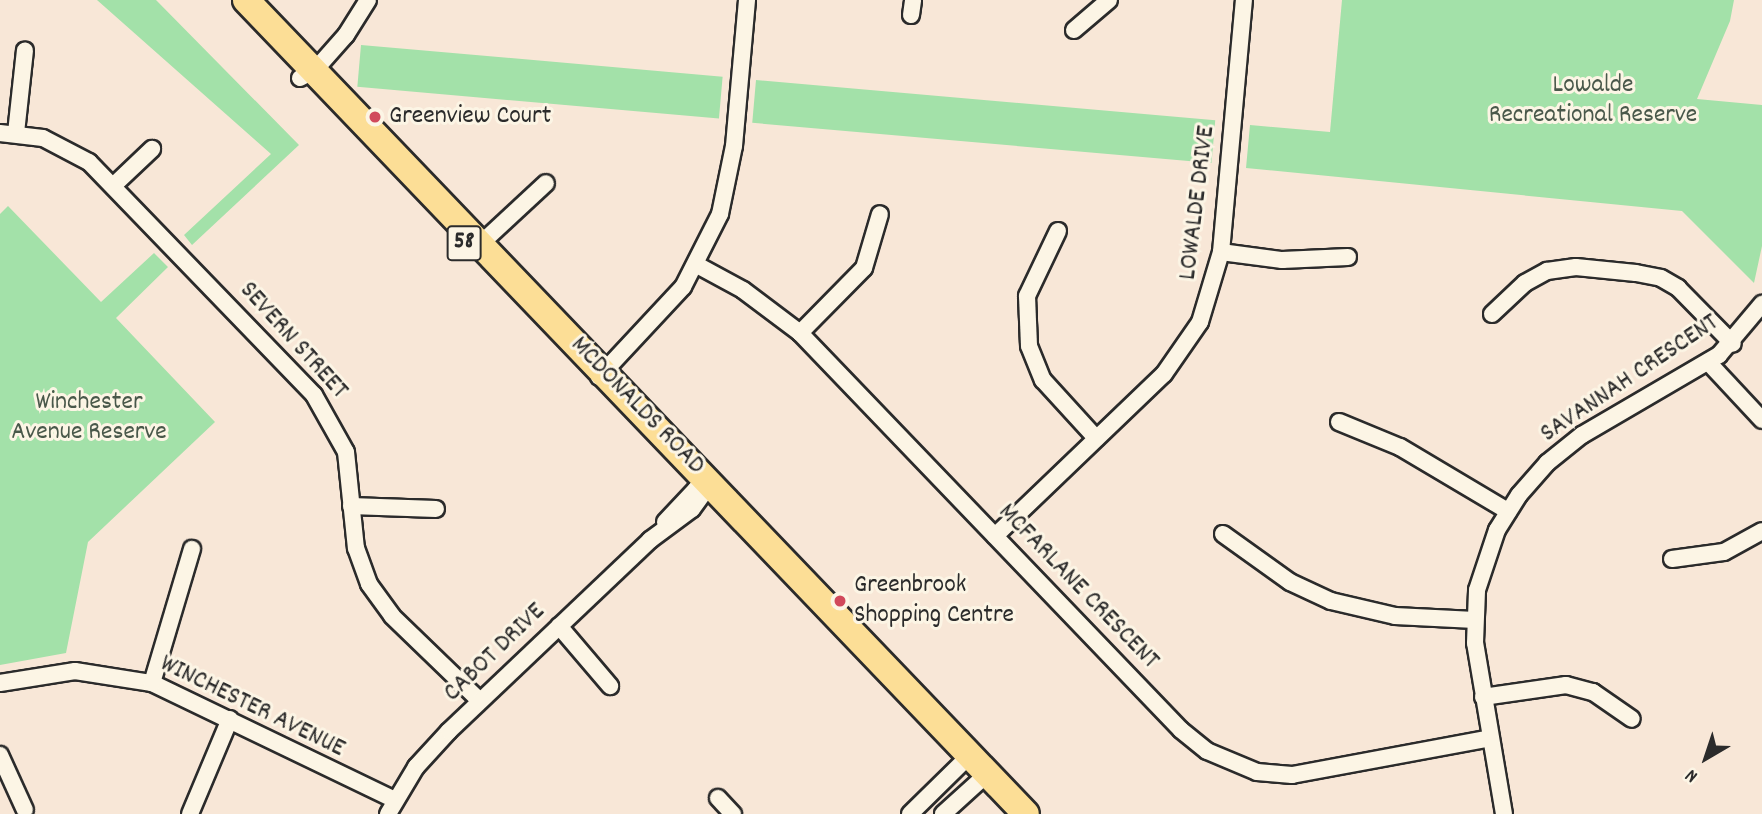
<!DOCTYPE html>
<html>
<head>
<meta charset="utf-8">
<style>
  body { margin:0 }
  #map { position:relative; width:1762px; height:814px; overflow:hidden; background:#f8e7d7; font-family:Dekko,sans-serif }
  div>[style] { position:absolute }
  .green>* { inset:0; background:#a3e1a9; transform-origin:0 0 }
  .roads { filter:drop-shadow(2px 0 #2b2b2b) drop-shadow(-2px 0 #2b2b2b) drop-shadow(0 2px #2b2b2b) drop-shadow(0 -2px #2b2b2b) }
  .minor>* { height:16px; margin:-8px; padding:0 8px; transform-origin:8px; border-radius:8px; background:#fcf5e5 }
  .primary>* { height:26px; margin:-13px; padding:0 13px; transform-origin:13px; border-radius:13px; background:#fcde96 }
  .dots>* { width:19px; height:19px; translate:-50% -50%; box-sizing:border-box; border:4px solid #fcf5e5; border-radius:50% }
  span { translate:-50% -50%; white-space:nowrap; text-align:center; line-height:1.15; -webkit-text-stroke:6px #fcf5e5; paint-order:stroke }
  .shield-label span { padding:2px 5px; background:#fcf5e5; border:2px solid; border-radius:5px; -webkit-text-stroke-width:0 }
  .shield-label { font-size:24px; color:#2b2b2b; font-weight:700 }
  .park-label { font-size:26px; color:#49584a }
  .poi-label { font-size:26px; color:#2b2b2b }
  .left { translate:0 -50%; text-align:left }
  .street-label { font-size:26px; color:#2b2b2b }
  .north { position:absolute; left:1671px; top:723px; width:70px; height:70px; -webkit-text-stroke:5px #fcf5e5; paint-order:stroke; rotate:219deg; font-size:19px; font-weight:700; line-height:28px; text-align:center; color:#2b2b2b }
  .north::after { content:''; display:block; margin:auto; width:24px; height:32px; background:#2b2b2b; clip-path:polygon(50% 0,100% 100%,50% 72%,0 100%) }
</style>
</head>
<body>
<div id="map">
  <div class="green">
    <div style="clip-path:polygon(97px 0,156px 0,299px 145px,192px 245px,184px 235px,271px 154px)"></div>
    <div style="clip-path:polygon(1342px 0,1734px 0,1730px 21px,1697px 99px,1762px 105px,1762px 246px,1754px 283px,1682px 211px,1246px 168px,1250px 125px,1330px 132px)"></div>
    <div style="left:361px;top:45px;width:363px;height:42px;rotate:5deg"></div>
    <div style="left:756px;top:80px;width:461px;height:43px;rotate:5deg"></div>
    <div style="clip-path:polygon(8px 206px,101px 302px,154px 253px,168px 267px,116px 318px,215px 422px,88px 542px,66px 653px,0 665px,0 214px)"></div>
  </div>
  <div class="roads">
    <div class="minor">
      <div style="left:911px;top:15px;width:15px;rotate:-82deg"></div>
      <div style="left:1074px;top:30px;width:46px;rotate:-40.6deg"></div>
      <div style="left:300px;top:78px;width:17px;rotate:-28deg"></div>
      <div style="left:315px;top:70px;width:47px;rotate:-48.5deg"></div>
      <div style="left:346px;top:35px;width:41px;rotate:-57.8deg"></div>
      <div style="left:0;top:133px;width:43px;rotate:6.6deg"></div>
      <div style="left:43px;top:138px;width:52px;rotate:27.6deg"></div>
      <div style="left:89px;top:162px;width:324px;rotate:46deg"></div>
      <div style="left:314px;top:395px;width:65px;rotate:60.7deg"></div>
      <div style="left:346px;top:452px;width:97px;rotate:84.1deg"></div>
      <div style="left:356px;top:548px;width:38px;rotate:70deg"></div>
      <div style="left:369px;top:584px;width:39px;rotate:54deg"></div>
      <div style="left:392px;top:616px;width:122px;rotate:44deg"></div>
      <div style="left:16px;top:133px;width:83px;rotate:-83.8deg"></div>
      <div style="left:113px;top:186px;width:54px;rotate:-43.5deg"></div>
      <div style="left:1058px;top:231px;width:72px;rotate:115.5deg"></div>
      <div style="left:1027px;top:296px;width:50px;rotate:87.7deg"></div>
      <div style="left:1029px;top:346px;width:37px;rotate:68deg"></div>
      <div style="left:1043px;top:380px;width:79px;rotate:47.6deg"></div>
      <div style="left:474px;top:250px;width:98px;rotate:-42.9deg"></div>
      <div style="left:1221px;top:252px;width:62px;rotate:7.5deg"></div>
      <div style="left:1282px;top:260px;width:66px;rotate:-2.6deg"></div>
      <div style="left:697px;top:265px;width:52px;rotate:28.5deg"></div>
      <div style="left:743px;top:290px;width:71px;rotate:37deg"></div>
      <div style="left:800px;top:333px;width:550px;rotate:46.18deg"></div>
      <div style="left:1181px;top:730px;width:33px;rotate:39deg"></div>
      <div style="left:1207px;top:751px;width:54px;rotate:22.8deg"></div>
      <div style="left:1257px;top:772px;width:35px;rotate:5deg"></div>
      <div style="left:1292px;top:775px;width:202px;rotate:-10.5deg"></div>
      <div style="left:1492px;top:314px;width:45px;rotate:-43.2deg"></div>
      <div style="left:1525px;top:283px;width:25px;rotate:-29deg"></div>
      <div style="left:1547px;top:271px;width:29px;rotate:-8deg"></div>
      <div style="left:1576px;top:267px;width:60px;rotate:5.7deg"></div>
      <div style="left:1636px;top:273px;width:25px;rotate:11deg"></div>
      <div style="left:1661px;top:278px;width:20px;rotate:30deg"></div>
      <div style="left:1678px;top:288px;width:78px;rotate:45.5deg"></div>
      <div style="left:800px;top:333px;width:91px;rotate:-45.4deg"></div>
      <div style="left:864px;top:268px;width:56px;rotate:-73.5deg"></div>
      <div style="left:1708px;top:362px;width:79px;rotate:47deg"></div>
      <div style="left:599px;top:377px;width:123px;rotate:-47deg"></div>
      <div style="left:683px;top:287px;width:82px;rotate:-63.1deg"></div>
      <div style="left:720px;top:214px;width:69px;rotate:-78.4deg"></div>
      <div style="left:734px;top:146px;width:147px;rotate:-84.9deg"></div>
      <div style="left:1339px;top:422px;width:66px;rotate:22.3deg"></div>
      <div style="left:1400px;top:447px;width:126px;rotate:30.7deg"></div>
      <div style="left:351px;top:506px;width:85px;rotate:2deg"></div>
      <div style="left:665px;top:522px;width:45px;rotate:-46.8deg"></div>
      <div style="left:696px;top:489px;width:16px;rotate:-22deg"></div>
      <div style="left:1223px;top:534px;width:82px;rotate:35.6deg"></div>
      <div style="left:1290px;top:582px;width:45px;rotate:24.9deg"></div>
      <div style="left:1331px;top:601px;width:66px;rotate:13.2deg"></div>
      <div style="left:1395px;top:616px;width:80px;rotate:2.9deg"></div>
      <div style="left:995px;top:536px;width:234px;rotate:-43.8deg"></div>
      <div style="left:1164px;top:374px;width:63px;rotate:-55.3deg"></div>
      <div style="left:1200px;top:322px;width:73px;rotate:-73.3deg"></div>
      <div style="left:1221px;top:252px;width:253px;rotate:-84.8deg"></div>
      <div style="left:1672px;top:559px;width:52px;rotate:-7.7deg"></div>
      <div style="left:1724px;top:552px;width:43px;rotate:-28.9deg"></div>
      <div style="left:559px;top:626px;width:79px;rotate:49.6deg"></div>
      <div style="left:0;top:683px;width:76px;rotate:-9.1deg"></div>
      <div style="left:75px;top:671px;width:78px;rotate:8.9deg"></div>
      <div style="left:152px;top:683px;width:270px;rotate:25.7deg"></div>
      <div style="left:152px;top:683px;width:140px;rotate:-73.4deg"></div>
      <div style="left:1483px;top:697px;width:84px;rotate:-8.2deg"></div>
      <div style="left:1566px;top:685px;width:28px;rotate:15deg"></div>
      <div style="left:1593px;top:692px;width:47px;rotate:34.7deg"></div>
      <div style="left:0;top:755px;width:60px;rotate:65.6deg"></div>
      <div style="left:718px;top:798px;width:22px;rotate:47deg"></div>
      <div style="left:190px;top:814px;width:103px;rotate:-67.2deg"></div>
      <div style="left:388px;top:814px;width:55px;rotate:-59.2deg"></div>
      <div style="left:416px;top:767px;width:49px;rotate:-47.5deg"></div>
      <div style="left:449px;top:731px;width:277px;rotate:-43.5deg"></div>
      <div style="left:650px;top:540px;width:52px;rotate:-36.4deg"></div>
      <div style="left:692px;top:509px;width:32px;rotate:-54deg"></div>
      <div style="left:910px;top:814px;width:84px;rotate:-44.5deg"></div>
      <div style="left:943px;top:814px;width:59px;rotate:-42.3deg"></div>
      <div style="left:1504px;top:814px;width:173px;rotate:-99.6deg"></div>
      <div style="left:1475px;top:643px;width:53px;rotate:-87.8deg"></div>
      <div style="left:1477px;top:590px;width:63px;rotate:-71.6deg"></div>
      <div style="left:1497px;top:530px;width:41px;rotate:-57.8deg"></div>
      <div style="left:1519px;top:495px;width:43px;rotate:-48.8deg"></div>
      <div style="left:1547px;top:463px;width:45px;rotate:-38.7deg"></div>
      <div style="left:1582px;top:435px;width:159px;rotate:-30.3deg"></div>
      <div style="left:1719px;top:355px;width:67px;rotate:-49.9deg"></div>
    </div>
    <div class="primary">
      <div style="left:246px;top:0;width:1127px;rotate:46.22deg"></div>
    </div>
  </div>
  <div class="dots">
    <div style="left:375px;top:117px;background:#d1495b"></div>
    <div style="left:840px;top:601px;background:#d1495b"></div>
  </div>
  <div class="shield-label">
    <span style="left:464px;top:243px">58</span>
  </div>
  <div class="park-label">
    <span style="left:1593px;top:101px">Lowalde<br>Recreational Reserve</span>
    <span style="left:89px;top:418px">Winchester<br>Avenue Reserve</span>
  </div>
  <div class="poi-label">
    <span class="left" style="left:389px;top:117px">Greenview Court</span>
    <span class="left" style="left:854px;top:601px">Greenbrook<br>Shopping Centre</span>
  </div>
  <div class="street-label">
    <span style="left:1198px;top:203px;rotate:-83deg">LOWALDE DRIVE</span>
    <span style="left:293px;top:341px;rotate:48deg">SEVERN STREET</span>
    <span style="left:1630px;top:379px;rotate:-34deg">SAVANNAH CRESCENT</span>
    <span style="left:637px;top:406px;rotate:46deg">MCDONALDS ROAD</span>
    <span style="left:1078px;top:587px;rotate:46deg">MCFARLANE CRESCENT</span>
    <span style="left:495px;top:653px;rotate:-44deg">CABOT DRIVE</span>
    <span style="left:252px;top:707px;rotate:26deg">WINCHESTER AVENUE</span>
  </div>
  <div class="north">N</div>
</div>
</body>
</html>
